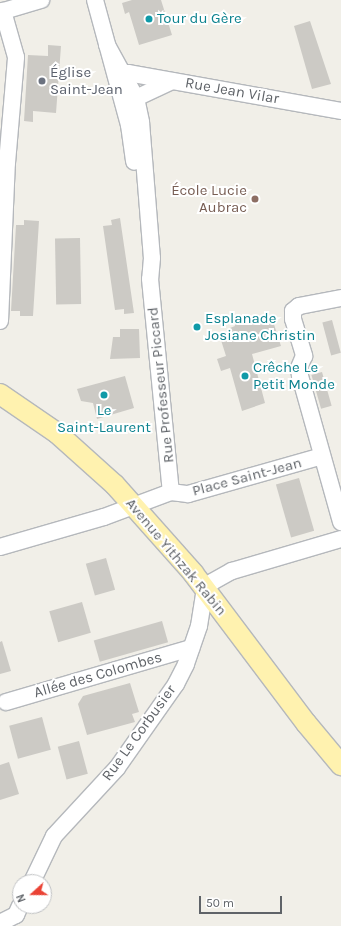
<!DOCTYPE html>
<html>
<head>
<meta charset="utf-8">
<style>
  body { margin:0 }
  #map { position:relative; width:341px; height:926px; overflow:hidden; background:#f1efe8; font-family:Karla,sans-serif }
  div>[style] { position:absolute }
  .building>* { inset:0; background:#cccac5; transform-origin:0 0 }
  .roads { filter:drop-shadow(1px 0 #b5b8bc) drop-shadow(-1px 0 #b5b8bc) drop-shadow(0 1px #b5b8bc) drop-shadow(0 -1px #b5b8bc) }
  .minor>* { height:16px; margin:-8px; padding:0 8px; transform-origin:8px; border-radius:8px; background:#fff }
  .major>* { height:20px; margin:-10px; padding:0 10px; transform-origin:10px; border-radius:10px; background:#fff2af }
  .dots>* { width:11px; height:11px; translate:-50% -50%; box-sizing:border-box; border:2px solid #fff; border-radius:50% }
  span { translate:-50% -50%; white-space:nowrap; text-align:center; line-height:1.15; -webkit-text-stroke:4px #fff; paint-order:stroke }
  .culture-label { font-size:15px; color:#0d838f }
  .left { translate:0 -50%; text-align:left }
  .worship-label { font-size:15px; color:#5b616d }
  .street-label { font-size:15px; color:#5f6368 }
  .education-label { font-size:15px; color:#785e54 }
  .right { translate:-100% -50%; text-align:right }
  .north { position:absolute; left:12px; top:874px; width:40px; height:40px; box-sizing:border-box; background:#fff; border:1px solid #bfc1c3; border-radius:50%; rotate:249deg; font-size:11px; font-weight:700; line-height:16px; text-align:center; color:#5f6368 }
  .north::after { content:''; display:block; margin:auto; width:14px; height:18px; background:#ea4335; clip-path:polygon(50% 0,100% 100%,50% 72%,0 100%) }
  .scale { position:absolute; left:199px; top:896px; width:83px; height:18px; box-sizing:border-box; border:2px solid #5f6368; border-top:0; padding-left:5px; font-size:12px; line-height:14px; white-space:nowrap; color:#5f6368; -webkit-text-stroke:3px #fff; paint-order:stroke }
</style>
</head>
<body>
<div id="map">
  <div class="building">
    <div style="clip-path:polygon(132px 0,161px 0,172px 35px,139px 45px,129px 12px,125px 14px,122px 3px)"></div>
    <div style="clip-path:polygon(310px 21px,331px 84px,312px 89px,294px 26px)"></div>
    <div style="clip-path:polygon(48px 45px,61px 46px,56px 113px,33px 111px,33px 122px,24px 121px,28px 55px,48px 56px)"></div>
    <div style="clip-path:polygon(120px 218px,134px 313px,124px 314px,124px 309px,115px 310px,103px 226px,112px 225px,111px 220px)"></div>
    <div style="clip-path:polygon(24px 220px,39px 221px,33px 316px,20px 316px,20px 311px,11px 311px,16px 225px,24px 225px)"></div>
    <div style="left:80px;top:238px;width:66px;height:25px;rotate:89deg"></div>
    <div style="clip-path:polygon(271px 315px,281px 346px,252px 354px,265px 403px,242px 411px,230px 368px,221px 371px,217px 359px,226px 356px,220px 337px,232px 333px,230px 328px,235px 326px,234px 321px)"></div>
    <div style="left:332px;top:320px;width:34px;height:10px;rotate:75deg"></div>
    <div style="clip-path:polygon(120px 329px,139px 329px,140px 358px,110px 359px,113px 337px,120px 337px)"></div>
    <div style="left:322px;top:372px;width:35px;height:11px;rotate:74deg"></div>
    <div style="clip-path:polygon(125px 376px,134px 408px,97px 419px,93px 403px,81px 401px,77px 389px)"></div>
    <div style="left:299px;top:478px;width:55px;height:24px;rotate:74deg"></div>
    <div style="left:106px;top:558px;width:33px;height:21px;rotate:74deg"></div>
    <div style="left:82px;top:602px;width:32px;height:34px;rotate:74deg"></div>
    <div style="left:162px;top:621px;width:22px;height:71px;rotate:74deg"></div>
    <div style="clip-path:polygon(2px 641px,11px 671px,0 674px,0 642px)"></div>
    <div style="clip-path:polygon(130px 683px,139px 712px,132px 714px,135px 722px,87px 735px,78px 704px,83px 696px)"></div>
    <div style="left:42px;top:717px;width:34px;height:34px;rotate:75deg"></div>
    <div style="left:79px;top:741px;width:34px;height:22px;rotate:75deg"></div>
    <div style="clip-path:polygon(9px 762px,19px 794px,0 800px,0 765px)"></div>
  </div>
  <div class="roads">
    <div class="minor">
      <div style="left:95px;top:0;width:130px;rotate:74.8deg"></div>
      <div style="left:129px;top:125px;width:37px;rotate:82deg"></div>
      <div style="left:0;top:12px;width:43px;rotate:-16.3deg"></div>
      <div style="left:107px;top:45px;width:60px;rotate:61.3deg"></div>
      <div style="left:136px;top:98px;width:25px;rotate:78deg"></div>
      <div style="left:141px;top:122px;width:136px;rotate:85.4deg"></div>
      <div style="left:152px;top:258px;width:21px;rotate:95deg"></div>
      <div style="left:150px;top:279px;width:214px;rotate:84.4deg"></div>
      <div style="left:119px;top:81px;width:12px;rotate:-42deg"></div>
      <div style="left:128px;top:73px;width:216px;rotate:10.1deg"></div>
      <div style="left:126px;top:96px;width:10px;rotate:11deg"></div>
      <div style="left:136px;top:98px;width:40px;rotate:-25deg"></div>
      <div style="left:341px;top:298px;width:43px;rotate:169.2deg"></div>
      <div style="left:299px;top:306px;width:8px;rotate:140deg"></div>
      <div style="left:293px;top:311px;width:8px;rotate:90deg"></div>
      <div style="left:293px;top:319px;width:39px;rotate:73deg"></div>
      <div style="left:304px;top:356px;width:13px;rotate:113deg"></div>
      <div style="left:299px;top:368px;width:8px;rotate:83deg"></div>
      <div style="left:300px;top:376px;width:152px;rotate:74.3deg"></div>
      <div style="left:0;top:321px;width:158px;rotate:-87.5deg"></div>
      <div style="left:7px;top:163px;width:106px;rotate:-85.1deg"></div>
      <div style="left:16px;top:57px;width:48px;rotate:-105.8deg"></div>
      <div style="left:171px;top:492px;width:17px;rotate:7deg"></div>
      <div style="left:188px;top:494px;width:139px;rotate:-15.8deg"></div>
      <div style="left:0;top:547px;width:108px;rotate:-16.1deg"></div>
      <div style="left:104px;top:517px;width:72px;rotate:-20.5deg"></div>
      <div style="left:6px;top:702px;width:193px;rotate:-16.3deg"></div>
      <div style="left:32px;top:882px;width:51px;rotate:-64.4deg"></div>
      <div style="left:54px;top:836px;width:93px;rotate:-47.2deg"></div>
      <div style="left:117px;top:768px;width:103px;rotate:-54.9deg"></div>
      <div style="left:176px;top:684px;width:22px;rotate:-63deg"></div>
      <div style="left:186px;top:664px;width:40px;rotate:-71.1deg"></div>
      <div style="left:199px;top:626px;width:32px;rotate:-81deg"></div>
      <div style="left:204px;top:594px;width:14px;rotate:-56deg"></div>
      <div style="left:212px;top:582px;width:23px;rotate:-29deg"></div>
      <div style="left:232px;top:571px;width:114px;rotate:-16.4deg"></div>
      <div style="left:0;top:923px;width:18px;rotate:-27deg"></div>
      <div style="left:16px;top:915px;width:10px;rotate:-66deg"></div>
    </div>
    <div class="major">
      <div style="left:0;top:394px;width:69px;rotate:34.4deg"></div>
      <div style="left:57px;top:433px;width:78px;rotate:41.9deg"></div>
      <div style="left:115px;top:485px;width:118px;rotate:48.4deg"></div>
      <div style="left:193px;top:573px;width:188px;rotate:53deg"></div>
      <div style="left:306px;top:723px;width:55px;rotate:50.2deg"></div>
    </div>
  </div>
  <div class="dots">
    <div style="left:149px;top:19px;background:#0f9aa8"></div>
    <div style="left:42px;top:81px;background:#6b7280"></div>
    <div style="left:255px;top:199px;background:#8d6e63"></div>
    <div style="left:197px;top:327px;background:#0f9aa8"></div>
    <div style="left:245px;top:376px;background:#0f9aa8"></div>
    <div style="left:104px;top:395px;background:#0f9aa8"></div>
  </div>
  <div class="culture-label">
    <span class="left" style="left:157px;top:19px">Tour du Gère</span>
    <span class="left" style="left:205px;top:327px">Esplanade<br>Josiane Christin</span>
    <span class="left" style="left:253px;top:376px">Crêche Le<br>Petit Monde</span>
    <span style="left:104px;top:419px">Le<br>Saint-Laurent</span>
  </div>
  <div class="worship-label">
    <span class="left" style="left:50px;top:81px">Église<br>Saint-Jean</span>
  </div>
  <div class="street-label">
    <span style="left:232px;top:91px;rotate:10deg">Rue Jean Vilar</span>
    <span style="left:161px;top:385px;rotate:-96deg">Rue Professeur Piccard</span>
    <span style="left:247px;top:477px;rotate:-15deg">Place Saint-Jean</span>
    <span style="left:176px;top:557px;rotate:50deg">Avenue Yithzak Rabin</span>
    <span style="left:98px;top:675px;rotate:-16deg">Allée des Colombes</span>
    <span style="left:139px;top:733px;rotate:-54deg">Rue Le Corbusier</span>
  </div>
  <div class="education-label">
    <span class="right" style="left:247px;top:199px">École Lucie<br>Aubrac</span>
  </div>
  <div class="north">N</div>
  <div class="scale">50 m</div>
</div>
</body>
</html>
